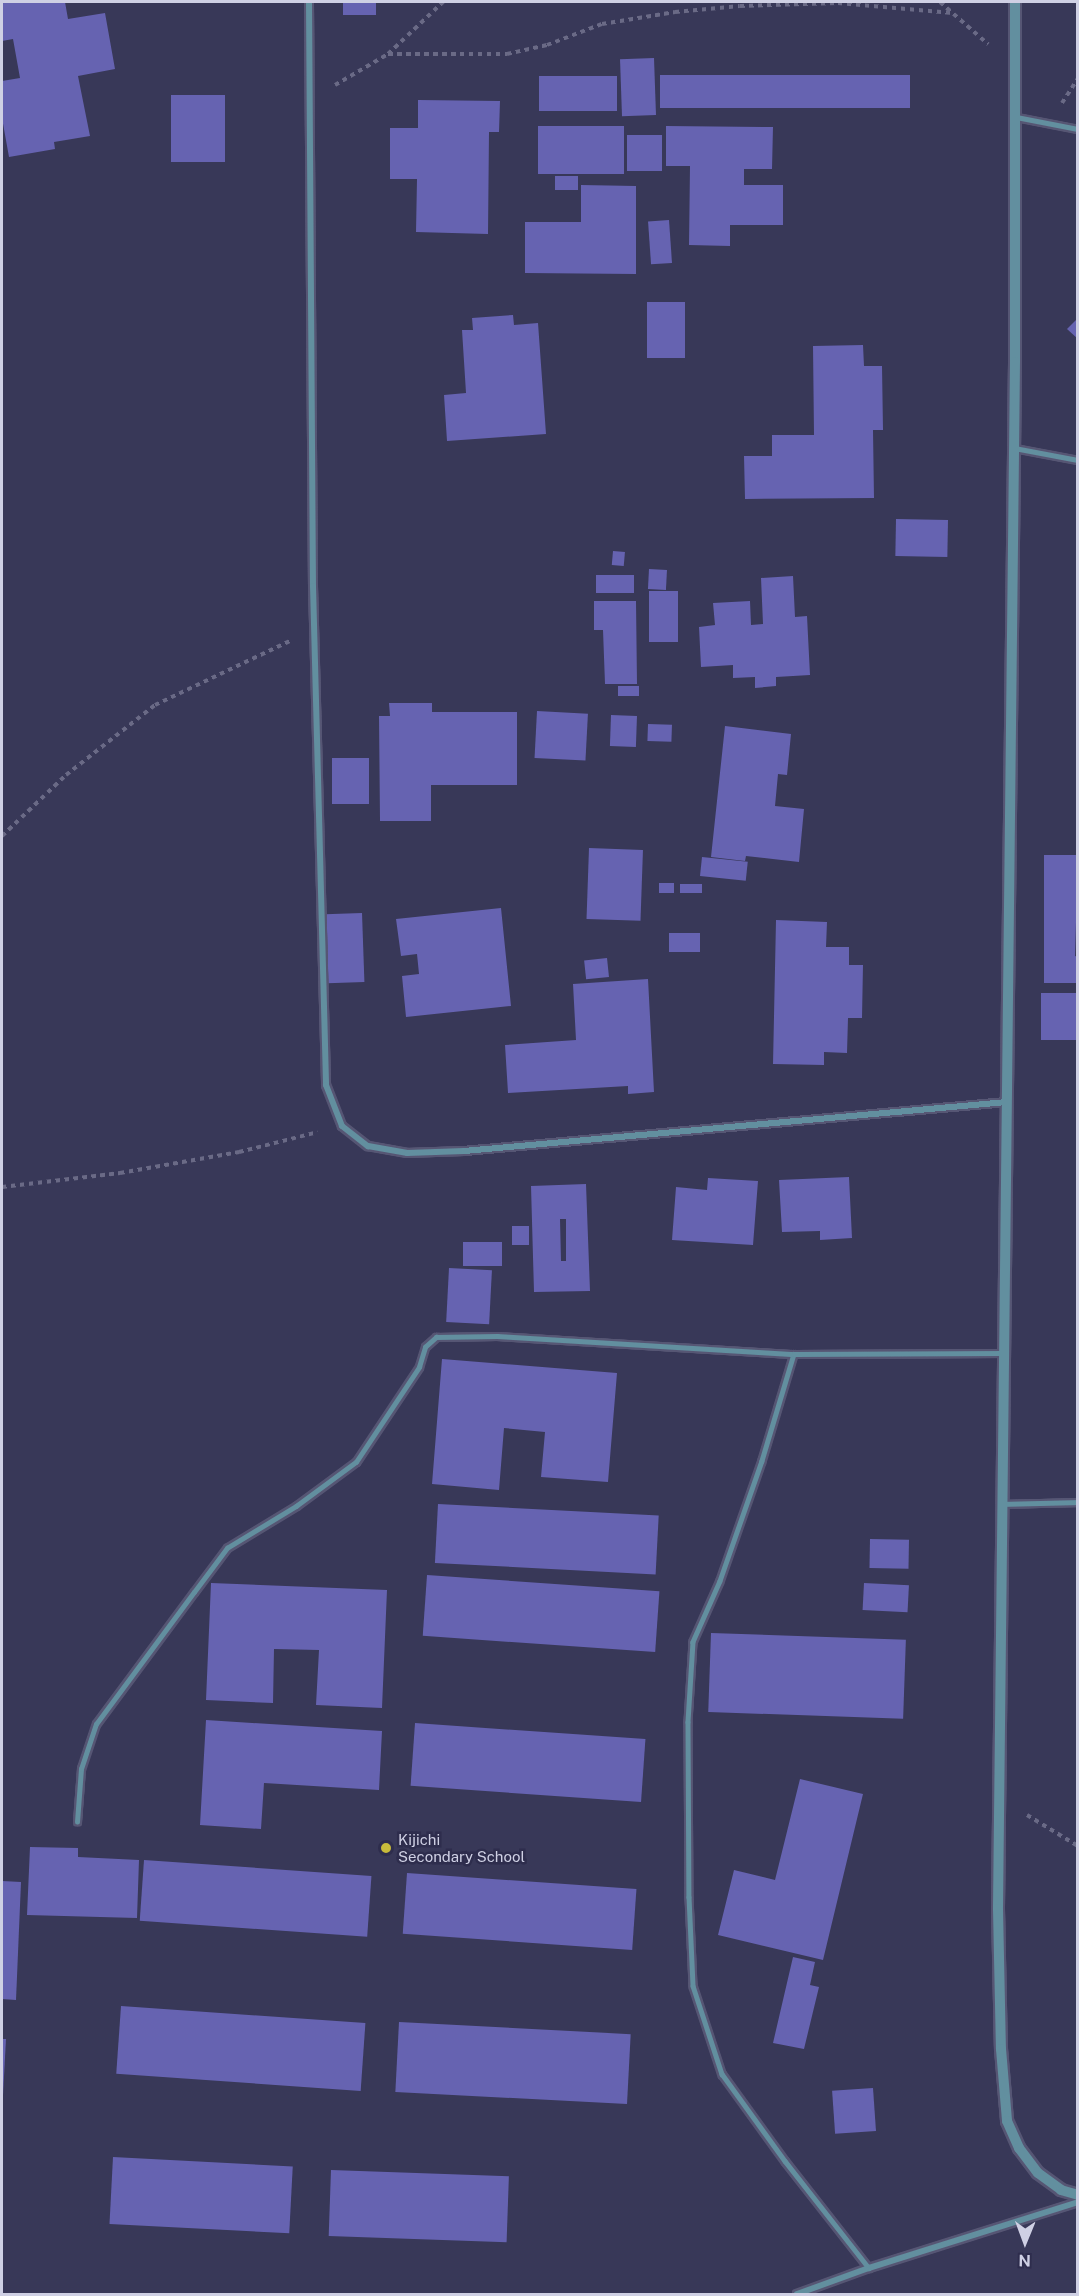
<!DOCTYPE html>
<html>
<head>
<meta charset="utf-8">
<style>
  body { margin:0 }
  #map { position:relative; width:1079px; height:2296px; overflow:hidden; background:#383858; font-family:"Public Sans",sans-serif }
  div>[style] { position:absolute }
  .building>* { inset:0; background:#6663b1; transform-origin:0 0 }
  .path>* { height:4px; margin-top:-2px; transform-origin:0; background:repeating-linear-gradient(90deg,#6a6a86 0 4.5px,transparent 0 9px) }
  .roads { filter:drop-shadow(2px 0 #565674) drop-shadow(-2px 0 #565674) drop-shadow(0 2px #565674) drop-shadow(0 -2px #565674) }
  .service>* { height:4.5px; margin:-2.25px; padding:0 2.25px; transform-origin:2.25px; border-radius:2.25px; background:#628f9f }
  .minor>* { height:6px; margin:-3px; padding:0 3px; transform-origin:3px; border-radius:3px; background:#628f9f }
  .tertiary>* { height:10px; margin:-5px; padding:0 5px; transform-origin:5px; border-radius:5px; background:#628f9f }
  .dots>* { width:16px; height:16px; translate:-50% -50%; box-sizing:border-box; border:3px solid #2e2d4d; border-radius:50% }
  span { translate:-50% -50%; white-space:nowrap; text-align:center; line-height:1.15; -webkit-text-stroke:5px #2e2d4d; paint-order:stroke }
  .poi-label { font-size:15px; color:#cfd0e4 }
  .left { translate:0 -50%; text-align:left }
  .frame { position:absolute; inset:0; border:3px solid #cfd0e4; pointer-events:none }
  .north { position:absolute; left:995px; top:2212px; width:60px; height:60px; -webkit-text-stroke:4px #2e2d4d; paint-order:stroke; rotate:181deg; font-size:16px; font-weight:700; line-height:24px; text-align:center; color:#cfd0e4 }
  .north::after { content:''; display:block; margin:auto; width:21px; height:27px; background:#cfd0e4; clip-path:polygon(50% 0,100% 100%,50% 72%,0 100%) }
</style>
</head>
<body>
<div id="map">
  <div class="building">
    <div style="clip-path:polygon(2px 2px,65px 2px,68px 19px,105px 13px,115px 69px,78px 76px,90px 136px,54px 142px,55px 149px,9px 157px,2px 118px,2px 81px,20px 78px,13px 39px,2px 41px)"></div>
    <div style="left:343px;top:2px;width:33px;height:13px"></div>
    <div style="left:654px;top:58px;width:57px;height:34px;rotate:88deg"></div>
    <div style="left:910px;top:75px;width:33px;height:250px;rotate:90deg"></div>
    <div style="left:539px;top:76px;width:78px;height:35px"></div>
    <div style="left:171px;top:95px;width:54px;height:67px"></div>
    <div style="clip-path:polygon(418px 100px,500px 101px,499px 132px,489px 132px,488px 234px,416px 232px,417px 179px,390px 179px,390px 128px,418px 128px)"></div>
    <div style="left:538px;top:126px;width:86px;height:48px"></div>
    <div style="clip-path:polygon(666px 126px,773px 127px,772px 169px,744px 169px,744px 185px,783px 185px,783px 225px,730px 225px,730px 246px,689px 245px,690px 166px,666px 166px)"></div>
    <div style="left:627px;top:135px;width:35px;height:36px"></div>
    <div style="left:555px;top:176px;width:23px;height:14px"></div>
    <div style="clip-path:polygon(581px 185px,636px 186px,636px 274px,525px 273px,525px 222px,581px 222px)"></div>
    <div style="left:669px;top:220px;width:43px;height:21px;rotate:86deg"></div>
    <div style="left:647px;top:302px;width:38px;height:56px"></div>
    <div style="clip-path:polygon(513px 315px,514px 325px,538px 323px,546px 434px,447px 441px,444px 395px,466px 393px,462px 330px,473px 330px,472px 318px)"></div>
    <div style="clip-path:polygon(1078px 318px,1078px 339px,1067px 329px)"></div>
    <div style="clip-path:polygon(863px 345px,864px 366px,882px 366px,883px 430px,873px 430px,874px 498px,745px 499px,744px 456px,772px 456px,772px 435px,814px 435px,813px 346px)"></div>
    <div style="left:896px;top:519px;width:52px;height:37px;rotate:1deg"></div>
    <div style="left:613px;top:551px;width:12px;height:14px;rotate:5deg"></div>
    <div style="left:649px;top:569px;width:18px;height:20px;rotate:3deg"></div>
    <div style="left:634px;top:575px;width:18px;height:38px;rotate:90deg"></div>
    <div style="clip-path:polygon(793px 576px,795px 617px,807px 616px,810px 675px,776px 677px,776px 686px,755px 688px,755px 677px,733px 678px,733px 665px,701px 667px,699px 627px,715px 625px,713px 603px,750px 601px,751px 625px,763px 624px,761px 578px)"></div>
    <div style="left:649px;top:591px;width:29px;height:51px"></div>
    <div style="clip-path:polygon(594px 601px,636px 601px,637px 684px,605px 684px,603px 630px,594px 630px)"></div>
    <div style="left:618px;top:686px;width:21px;height:10px"></div>
    <div style="clip-path:polygon(389px 703px,432px 703px,432px 712px,517px 712px,517px 785px,431px 785px,431px 821px,380px 821px,379px 716px,390px 716px)"></div>
    <div style="left:537px;top:711px;width:51px;height:47px;rotate:3deg"></div>
    <div style="left:611px;top:715px;width:26px;height:31px;rotate:2deg"></div>
    <div style="left:648px;top:724px;width:24px;height:17px;rotate:2deg"></div>
    <div style="clip-path:polygon(725px 726px,791px 734px,787px 775px,778px 774px,775px 806px,804px 809px,799px 862px,746px 856px,745px 861px,711px 857px)"></div>
    <div style="left:369px;top:758px;width:46px;height:37px;rotate:90deg"></div>
    <div style="left:589px;top:848px;width:54px;height:71px;rotate:2deg"></div>
    <div style="clip-path:polygon(1044px 855px,1078px 855px,1075px 956px,1078px 957px,1078px 983px,1044px 983px)"></div>
    <div style="left:702px;top:857px;width:46px;height:19px;rotate:6deg"></div>
    <div style="left:659px;top:883px;width:15px;height:10px"></div>
    <div style="left:680px;top:884px;width:22px;height:9px"></div>
    <div style="clip-path:polygon(501px 908px,511px 1006px,406px 1017px,402px 976px,419px 974px,417px 954px,401px 956px,396px 919px)"></div>
    <div style="left:362px;top:913px;width:69px;height:37px;rotate:88deg"></div>
    <div style="clip-path:polygon(776px 920px,827px 922px,826px 947px,849px 947px,849px 965px,863px 965px,862px 1018px,848px 1018px,847px 1053px,824px 1052px,824px 1065px,773px 1064px)"></div>
    <div style="left:669px;top:933px;width:31px;height:19px"></div>
    <div style="left:607px;top:958px;width:19px;height:23px;rotate:84deg"></div>
    <div style="clip-path:polygon(648px 979px,654px 1092px,628px 1094px,628px 1086px,508px 1093px,505px 1045px,576px 1040px,573px 984px)"></div>
    <div style="left:1078px;top:993px;width:47px;height:37px;rotate:90deg"></div>
    <div style="clip-path:polygon(849px 1177px,852px 1238px,820px 1240px,820px 1231px,782px 1232px,779px 1180px)"></div>
    <div style="clip-path:polygon(708px 1178px,758px 1181px,753px 1245px,672px 1240px,676px 1187px,707px 1190px)"></div>
    <div style="clip-path:polygon(evenodd,586px 1184px,590px 1291px,534px 1292px,531px 1186px,586px 1184px,560px 1219px,566px 1219px,566px 1261px,561px 1261px,560px 1219px)"></div>
    <div style="left:512px;top:1226px;width:17px;height:19px"></div>
    <div style="left:463px;top:1242px;width:39px;height:24px"></div>
    <div style="left:449px;top:1268px;width:43px;height:54px;rotate:3deg"></div>
    <div style="clip-path:polygon(442px 1359px,617px 1373px,608px 1482px,541px 1477px,545px 1432px,504px 1428px,499px 1490px,432px 1484px)"></div>
    <div style="left:438px;top:1504px;width:221px;height:59px;rotate:3deg"></div>
    <div style="left:870px;top:1539px;width:39px;height:29px;rotate:1deg"></div>
    <div style="left:427px;top:1575px;width:233px;height:61px;rotate:4deg"></div>
    <div style="clip-path:polygon(211px 1583px,387px 1590px,382px 1708px,316px 1705px,319px 1650px,274px 1649px,273px 1703px,206px 1700px)"></div>
    <div style="left:864px;top:1583px;width:45px;height:27px;rotate:3deg"></div>
    <div style="left:711px;top:1633px;width:195px;height:79px;rotate:2deg"></div>
    <div style="clip-path:polygon(206px 1720px,382px 1731px,379px 1790px,264px 1783px,261px 1829px,200px 1825px)"></div>
    <div style="left:415px;top:1723px;width:231px;height:63px;rotate:4deg"></div>
    <div style="clip-path:polygon(800px 1779px,863px 1794px,823px 1960px,718px 1935px,734px 1870px,775px 1880px)"></div>
    <div style="clip-path:polygon(30px 1847px,78px 1848px,78px 1857px,139px 1860px,137px 1918px,27px 1915px)"></div>
    <div style="left:144px;top:1860px;width:228px;height:61px;rotate:4deg"></div>
    <div style="left:407px;top:1873px;width:230px;height:61px;rotate:4deg"></div>
    <div style="clip-path:polygon(2px 1881px,21px 1882px,16px 2000px,2px 1999px)"></div>
    <div style="clip-path:polygon(793px 1957px,815px 1962px,810px 1985px,819px 1987px,804px 2049px,773px 2043px)"></div>
    <div style="left:121px;top:2006px;width:245px;height:68px;rotate:4deg"></div>
    <div style="left:399px;top:2022px;width:232px;height:70px;rotate:3deg"></div>
    <div style="clip-path:polygon(2px 2039px,6px 2039px,3px 2095px,2px 2095px)"></div>
    <div style="left:873px;top:2088px;width:43px;height:41px;rotate:86deg"></div>
    <div style="left:113px;top:2157px;width:180px;height:67px;rotate:3deg"></div>
    <div style="left:331px;top:2170px;width:178px;height:66px;rotate:2deg"></div>
  </div>
  <div class="path">
    <div style="left:940px;top:2px;width:64px;rotate:41.2deg"></div>
    <div style="left:388px;top:54px;width:119px"></div>
    <div style="left:507px;top:54px;width:41px;rotate:-12.7deg"></div>
    <div style="left:547px;top:45px;width:59px;rotate:-20.9deg"></div>
    <div style="left:602px;top:24px;width:74px;rotate:-9.3deg"></div>
    <div style="left:675px;top:12px;width:65px;rotate:-5.3deg"></div>
    <div style="left:740px;top:6px;width:98px;rotate:-1.8deg"></div>
    <div style="left:838px;top:3px;width:115px;rotate:5deg"></div>
    <div style="left:335px;top:85px;width:61px;rotate:-30.3deg"></div>
    <div style="left:388px;top:54px;width:76px;rotate:-43.4deg"></div>
    <div style="left:1062px;top:103px;width:30px;rotate:-57deg"></div>
    <div style="left:2px;top:836px;width:88px;rotate:-43.6deg"></div>
    <div style="left:66px;top:775px;width:113px;rotate:-38.2deg"></div>
    <div style="left:155px;top:705px;width:149px;rotate:-25.4deg"></div>
    <div style="left:2px;top:1187px;width:119px;rotate:-6.8deg"></div>
    <div style="left:120px;top:1173px;width:121px;rotate:-10deg"></div>
    <div style="left:239px;top:1152px;width:81px;rotate:-14.2deg"></div>
    <div style="left:1027px;top:1815px;width:60px;rotate:31.3deg"></div>
  </div>
  <div class="roads">
    <div class="service">
      <div style="left:1016px;top:117px;width:63px;rotate:11deg"></div>
      <div style="left:1014px;top:448px;width:65px;rotate:10.6deg"></div>
      <div style="left:794px;top:1354px;width:112px;rotate:106.7deg"></div>
      <div style="left:762px;top:1461px;width:127px;rotate:109.3deg"></div>
      <div style="left:720px;top:1581px;width:67px;rotate:113.9deg"></div>
      <div style="left:693px;top:1642px;width:80px;rotate:93.6deg"></div>
      <div style="left:688px;top:1722px;width:175px;rotate:89.7deg"></div>
      <div style="left:689px;top:1897px;width:89px;rotate:87.4deg"></div>
      <div style="left:693px;top:1986px;width:93px;rotate:71.8deg"></div>
      <div style="left:722px;top:2074px;width:107px;rotate:54.1deg"></div>
      <div style="left:785px;top:2161px;width:136px;rotate:51.9deg"></div>
      <div style="left:1002px;top:1504px;width:76px;rotate:-1.5deg"></div>
      <div style="left:77px;top:1822px;width:53px;rotate:-85.7deg"></div>
      <div style="left:81px;top:1769px;width:47px;rotate:-71.6deg"></div>
      <div style="left:96px;top:1724px;width:164px;rotate:-53.4deg"></div>
      <div style="left:194px;top:1592px;width:55px;rotate:-53.1deg"></div>
      <div style="left:227px;top:1548px;width:81px;rotate:-31.3deg"></div>
      <div style="left:296px;top:1506px;width:74px;rotate:-36.3deg"></div>
      <div style="left:356px;top:1462px;width:114px;rotate:-56.4deg"></div>
      <div style="left:419px;top:1367px;width:21px;rotate:-73deg"></div>
      <div style="left:425px;top:1347px;width:15px;rotate:-42deg"></div>
      <div style="left:436px;top:1337px;width:61px;rotate:-0.9deg"></div>
      <div style="left:497px;top:1336px;width:298px;rotate:3.5deg"></div>
      <div style="left:794px;top:1354px;width:210px;rotate:-0.3deg"></div>
    </div>
    <div class="minor">
      <div style="left:309px;top:2px;width:584px;rotate:89.61deg"></div>
      <div style="left:313px;top:586px;width:499px;rotate:88.5deg"></div>
      <div style="left:326px;top:1085px;width:44px;rotate:68.7deg"></div>
      <div style="left:342px;top:1126px;width:33px;rotate:38deg"></div>
      <div style="left:368px;top:1146px;width:40px;rotate:10deg"></div>
      <div style="left:407px;top:1153px;width:57px;rotate:-2deg"></div>
      <div style="left:464px;top:1151px;width:545px;rotate:-5.16deg"></div>
      <div style="left:797px;top:2294px;width:77px;rotate:-19.9deg"></div>
      <div style="left:869px;top:2268px;width:219px;rotate:-17.5deg"></div>
    </div>
    <div class="tertiary">
      <div style="left:1015px;top:2px;width:360px;rotate:90deg"></div>
      <div style="left:1015px;top:362px;width:1547px;rotate:90.63deg"></div>
      <div style="left:998px;top:1909px;width:140px;rotate:88.8deg"></div>
      <div style="left:1001px;top:2049px;width:72px;rotate:85.2deg"></div>
      <div style="left:1007px;top:2121px;width:30px;rotate:66deg"></div>
      <div style="left:1019px;top:2148px;width:31px;rotate:53deg"></div>
      <div style="left:1038px;top:2173px;width:29px;rotate:36deg"></div>
      <div style="left:1061px;top:2190px;width:18px;rotate:16deg"></div>
    </div>
  </div>
  <div class="dots">
    <div style="left:386px;top:1848px;background:#c8bb3b"></div>
  </div>
  <div class="poi-label">
    <span class="left" style="left:398px;top:1848px">Kijichi<br>Secondary School</span>
  </div>
  <div class="frame"></div>
  <div class="north">N</div>
</div>
</body>
</html>
